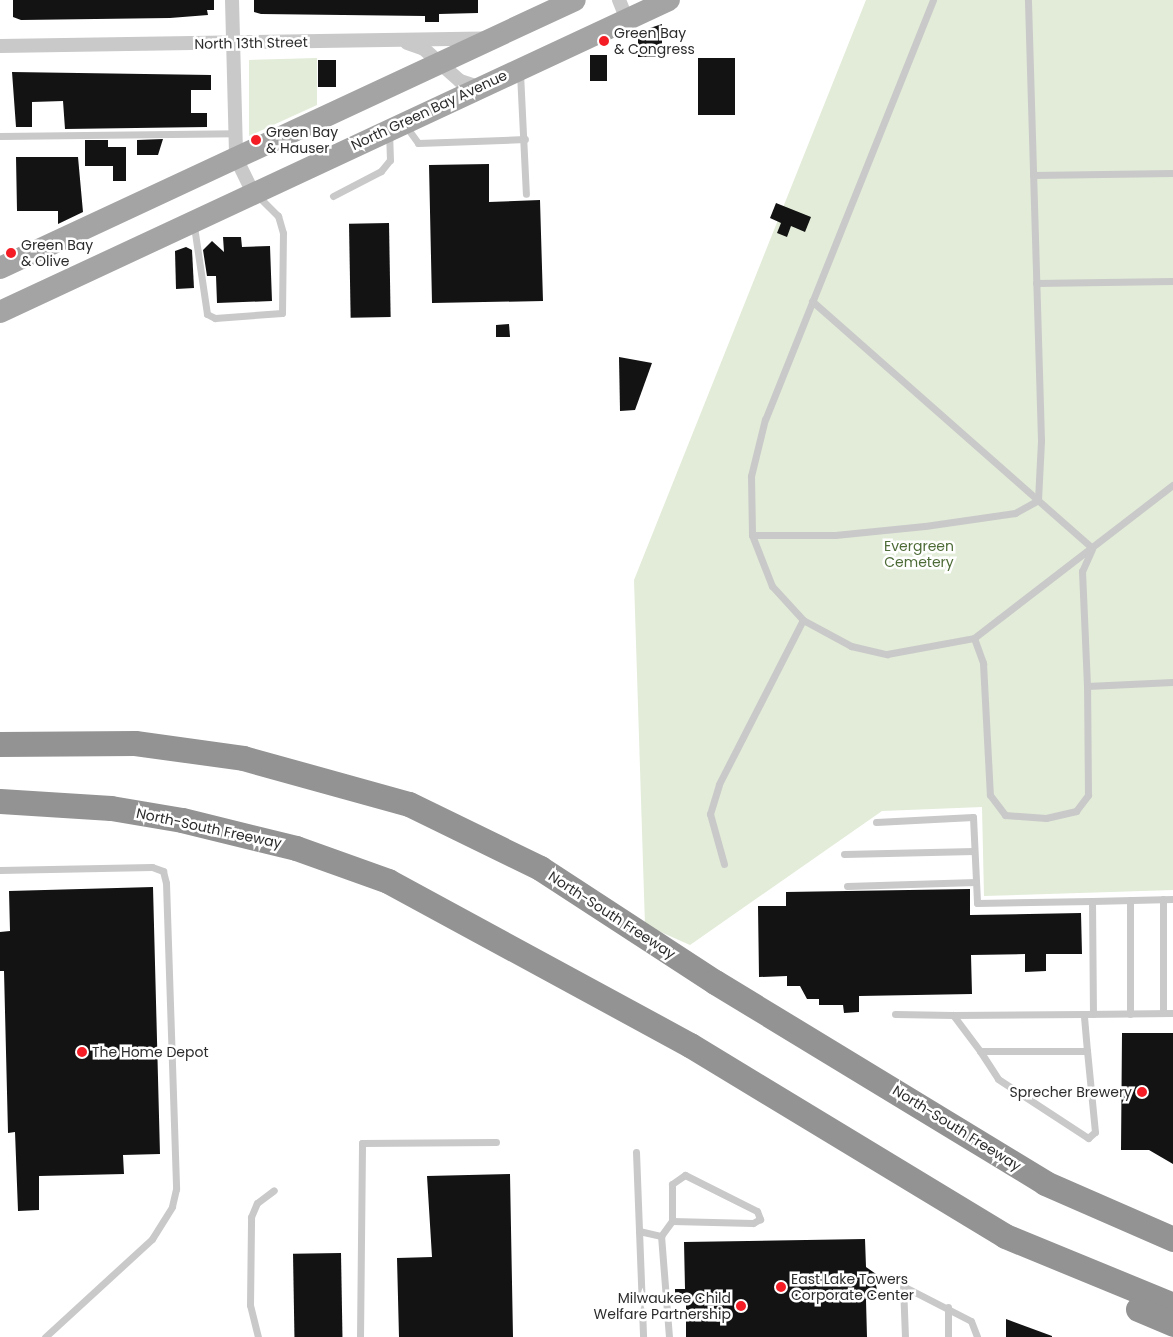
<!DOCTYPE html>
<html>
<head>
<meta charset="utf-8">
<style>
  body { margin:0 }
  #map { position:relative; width:1173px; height:1337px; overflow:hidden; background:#fff; font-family:Poppins,sans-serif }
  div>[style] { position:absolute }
  .green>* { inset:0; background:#e2ecd8 }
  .building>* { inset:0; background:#131313; transform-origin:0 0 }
  .lane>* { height:7px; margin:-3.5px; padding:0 3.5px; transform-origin:3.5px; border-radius:3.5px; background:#c9c9c9 }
  .street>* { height:14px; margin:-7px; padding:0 7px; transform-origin:7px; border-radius:7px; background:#c9c9c9 }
  .primary>* { height:22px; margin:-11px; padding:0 11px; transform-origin:11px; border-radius:11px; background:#a4a4a4 }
  .highway>* { height:25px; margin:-12.5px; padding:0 12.5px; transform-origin:12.5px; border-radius:12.5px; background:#939393 }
  .dots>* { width:14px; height:14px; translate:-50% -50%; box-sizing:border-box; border:2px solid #fff; border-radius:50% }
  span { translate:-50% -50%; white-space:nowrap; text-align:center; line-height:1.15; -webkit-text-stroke:5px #fff; paint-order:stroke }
  .poi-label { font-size:14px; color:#2c2c2c }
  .left { translate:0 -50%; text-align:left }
  .right { translate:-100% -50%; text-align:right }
  .street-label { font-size:14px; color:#2c2c2c }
  .park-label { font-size:14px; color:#4d6b36 }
</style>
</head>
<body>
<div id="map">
  <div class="green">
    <div style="clip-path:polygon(866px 0,1173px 0,1173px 890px,984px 896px,982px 807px,882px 811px,690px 945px,645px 925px,634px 580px)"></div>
    <div style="clip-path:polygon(317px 58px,317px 105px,249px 136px,249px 60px)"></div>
  </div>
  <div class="building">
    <div style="clip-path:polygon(13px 0,214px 0,214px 10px,207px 10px,208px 15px,170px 18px,21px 20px,13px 17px)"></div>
    <div style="clip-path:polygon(254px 0,478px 0,478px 13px,439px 14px,439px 22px,425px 22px,425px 16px,261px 14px,254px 12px)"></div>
    <div style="clip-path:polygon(662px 24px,662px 57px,638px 57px,638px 32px)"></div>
    <div style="left:590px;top:55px;width:17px;height:26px"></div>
    <div style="left:735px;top:58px;width:57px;height:37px;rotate:90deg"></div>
    <div style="left:318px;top:60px;width:18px;height:27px"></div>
    <div style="clip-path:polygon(12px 72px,211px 75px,211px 90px,191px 90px,191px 113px,207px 113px,207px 127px,65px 129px,63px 101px,32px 102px,32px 127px,16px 127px)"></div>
    <div style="clip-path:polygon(163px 139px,158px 155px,137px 155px,137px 140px)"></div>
    <div style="clip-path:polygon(85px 140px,108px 140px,108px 147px,126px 147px,126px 181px,113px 181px,113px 166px,85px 166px)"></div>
    <div style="clip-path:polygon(16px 157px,78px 157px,83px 212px,58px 224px,58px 211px,17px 211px)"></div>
    <div style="clip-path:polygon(489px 164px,489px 202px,540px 200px,543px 301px,432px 303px,429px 165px)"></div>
    <div style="clip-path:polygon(776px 203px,811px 217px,805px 232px,791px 226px,787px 237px,777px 233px,781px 223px,770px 218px)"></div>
    <div style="left:389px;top:223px;width:94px;height:40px;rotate:89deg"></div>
    <div style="clip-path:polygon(223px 237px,241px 237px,242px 247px,270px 246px,272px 301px,217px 303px,216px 276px,207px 276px,203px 250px,212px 241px,224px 252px)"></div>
    <div style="clip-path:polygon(186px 247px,192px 250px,194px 288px,176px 289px,175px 251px)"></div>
    <div style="clip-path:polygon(509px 324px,510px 337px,496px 337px,496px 325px)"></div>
    <div style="clip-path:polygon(619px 357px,652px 363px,635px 410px,620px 411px)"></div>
    <div style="clip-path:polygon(153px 887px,160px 1154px,123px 1155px,124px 1174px,39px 1176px,39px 1210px,18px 1211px,15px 1132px,8px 1133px,4px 971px,0 971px,0 932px,10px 931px,9px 891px)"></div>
    <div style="clip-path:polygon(970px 889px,970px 915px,1081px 913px,1082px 954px,1046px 954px,1046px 971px,1025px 972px,1025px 954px,971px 955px,972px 994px,859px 996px,859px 1012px,844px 1013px,843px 1005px,819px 1005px,819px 999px,807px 999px,800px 986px,787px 986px,787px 976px,759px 977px,758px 906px,786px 906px,786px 892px)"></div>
    <div style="clip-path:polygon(1122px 1033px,1173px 1033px,1173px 1164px,1149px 1150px,1121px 1150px)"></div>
    <div style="clip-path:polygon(510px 1174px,513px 1337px,399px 1337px,397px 1258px,432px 1257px,427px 1176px)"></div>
    <div style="clip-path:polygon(865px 1239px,866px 1267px,876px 1274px,877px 1299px,866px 1300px,867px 1337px,686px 1337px,686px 1303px,675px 1303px,675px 1289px,685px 1289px,684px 1242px)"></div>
    <div style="left:341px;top:1253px;width:84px;height:48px;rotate:89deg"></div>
    <div style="clip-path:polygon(1006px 1319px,1052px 1336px,1052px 1337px,1006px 1337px)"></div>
  </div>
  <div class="lane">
    <div style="left:933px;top:0;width:451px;rotate:111.8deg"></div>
    <div style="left:765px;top:419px;width:59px;rotate:103.8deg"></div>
    <div style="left:751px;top:476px;width:59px;rotate:89deg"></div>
    <div style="left:752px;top:535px;width:55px;rotate:68.6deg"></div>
    <div style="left:772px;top:586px;width:46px;rotate:47.6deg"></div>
    <div style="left:803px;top:620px;width:55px;rotate:28.4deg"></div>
    <div style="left:851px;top:646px;width:37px;rotate:13deg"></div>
    <div style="left:887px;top:654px;width:88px;rotate:-10.4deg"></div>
    <div style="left:974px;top:638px;width:251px;rotate:-37.6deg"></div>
    <div style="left:520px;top:73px;width:121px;rotate:87.2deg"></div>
    <div style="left:405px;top:125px;width:22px;rotate:54deg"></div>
    <div style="left:418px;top:143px;width:107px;rotate:-2.1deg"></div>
    <div style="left:0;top:136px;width:235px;rotate:-0.7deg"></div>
    <div style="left:1033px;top:175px;width:140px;rotate:-0.8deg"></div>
    <div style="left:333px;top:196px;width:54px;rotate:-27.5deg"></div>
    <div style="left:381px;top:171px;width:14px;rotate:-51deg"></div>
    <div style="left:390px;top:160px;width:25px;rotate:-92deg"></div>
    <div style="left:194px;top:226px;width:89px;rotate:81.6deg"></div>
    <div style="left:207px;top:314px;width:9px;rotate:27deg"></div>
    <div style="left:215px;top:318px;width:67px;rotate:-4.3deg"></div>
    <div style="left:282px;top:313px;width:80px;rotate:-89.3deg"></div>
    <div style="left:283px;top:233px;width:18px;rotate:-106deg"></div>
    <div style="left:278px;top:216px;width:28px;rotate:-135deg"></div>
    <div style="left:1036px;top:283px;width:137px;rotate:-0.8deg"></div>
    <div style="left:812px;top:301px;width:373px;rotate:41.4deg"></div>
    <div style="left:752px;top:535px;width:83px"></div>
    <div style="left:835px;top:535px;width:90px;rotate:-5.7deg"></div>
    <div style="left:925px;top:526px;width:91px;rotate:-8.2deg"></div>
    <div style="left:1015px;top:513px;width:26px;rotate:-29deg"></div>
    <div style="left:1038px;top:500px;width:60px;rotate:-87.1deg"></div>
    <div style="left:1041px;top:440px;width:440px;rotate:-91.7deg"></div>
    <div style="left:1092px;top:549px;width:24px;rotate:114deg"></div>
    <div style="left:1082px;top:571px;width:115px;rotate:87.5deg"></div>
    <div style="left:1087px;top:686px;width:86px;rotate:-2.7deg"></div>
    <div style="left:974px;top:638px;width:27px;rotate:70deg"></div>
    <div style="left:983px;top:663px;width:132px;rotate:87deg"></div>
    <div style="left:990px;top:795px;width:25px;rotate:53deg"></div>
    <div style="left:1005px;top:815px;width:41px;rotate:4.2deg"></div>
    <div style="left:1046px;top:818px;width:31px;rotate:-13deg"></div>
    <div style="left:1076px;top:811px;width:20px;rotate:-53deg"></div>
    <div style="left:1088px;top:795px;width:109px;rotate:-90.5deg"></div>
    <div style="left:876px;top:822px;width:97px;rotate:-3deg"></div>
    <div style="left:973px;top:817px;width:86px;rotate:87.3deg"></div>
    <div style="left:977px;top:903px;width:115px;rotate:-1deg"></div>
    <div style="left:1092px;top:901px;width:113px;rotate:89.5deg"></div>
    <div style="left:844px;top:854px;width:130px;rotate:-1.3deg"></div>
    <div style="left:724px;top:864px;width:52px;rotate:-105.6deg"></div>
    <div style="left:710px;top:814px;width:31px;rotate:-73deg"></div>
    <div style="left:719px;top:784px;width:184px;rotate:-62.9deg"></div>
    <div style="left:0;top:870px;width:152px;rotate:-1.1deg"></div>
    <div style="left:152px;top:867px;width:12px;rotate:20deg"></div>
    <div style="left:163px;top:871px;width:12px;rotate:76deg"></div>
    <div style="left:166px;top:883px;width:306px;rotate:88.1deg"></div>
    <div style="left:176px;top:1189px;width:18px;rotate:103deg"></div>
    <div style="left:172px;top:1207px;width:38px;rotate:122deg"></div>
    <div style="left:152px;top:1239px;width:145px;rotate:137.5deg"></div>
    <div style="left:847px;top:886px;width:129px;rotate:-1.8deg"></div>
    <div style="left:1163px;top:899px;width:114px;rotate:90deg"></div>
    <div style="left:1130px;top:900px;width:114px;rotate:90deg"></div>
    <div style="left:1092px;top:901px;width:81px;rotate:-1.4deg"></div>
    <div style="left:895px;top:1014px;width:58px;rotate:1deg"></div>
    <div style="left:953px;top:1015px;width:45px;rotate:53.1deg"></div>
    <div style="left:980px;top:1051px;width:107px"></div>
    <div style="left:1087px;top:1051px;width:37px;rotate:-95deg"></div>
    <div style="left:1084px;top:1014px;width:89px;rotate:-0.6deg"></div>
    <div style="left:953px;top:1015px;width:131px;rotate:-0.4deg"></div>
    <div style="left:980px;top:1051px;width:33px;rotate:57deg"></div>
    <div style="left:998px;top:1079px;width:108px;rotate:33.2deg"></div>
    <div style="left:1088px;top:1138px;width:9px;rotate:-41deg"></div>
    <div style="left:1095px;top:1132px;width:81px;rotate:-95.6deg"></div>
    <div style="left:636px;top:1152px;width:185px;rotate:87.8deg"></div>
    <div style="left:639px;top:1231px;width:23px;rotate:13deg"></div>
    <div style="left:948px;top:1307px;width:30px;rotate:90deg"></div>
    <div style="left:258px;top:1337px;width:33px;rotate:-104deg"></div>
    <div style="left:250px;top:1305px;width:88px;rotate:-89.3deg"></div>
    <div style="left:251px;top:1217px;width:15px;rotate:-67deg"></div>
    <div style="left:257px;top:1203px;width:21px;rotate:-37deg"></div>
    <div style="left:360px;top:1337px;width:194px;rotate:-89.4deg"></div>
    <div style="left:362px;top:1143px;width:134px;rotate:-0.4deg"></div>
    <div style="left:669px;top:1337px;width:101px;rotate:-94.5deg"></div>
    <div style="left:661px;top:1236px;width:19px;rotate:-54deg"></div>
    <div style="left:672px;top:1221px;width:37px;rotate:-90deg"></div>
    <div style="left:672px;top:1184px;width:16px;rotate:-35deg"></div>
    <div style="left:685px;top:1175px;width:80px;rotate:26.6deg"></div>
    <div style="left:757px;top:1211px;width:9px;rotate:69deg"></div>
    <div style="left:760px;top:1219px;width:8px;rotate:150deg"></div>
    <div style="left:753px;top:1223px;width:81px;rotate:-178.6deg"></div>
    <div style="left:905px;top:1337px;width:51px;rotate:-92.2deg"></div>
    <div style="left:903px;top:1286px;width:76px;rotate:27.2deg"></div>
    <div style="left:971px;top:1321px;width:17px;rotate:69deg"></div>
  </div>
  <div class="street">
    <div style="left:232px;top:0;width:158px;rotate:88.5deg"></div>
    <div style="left:236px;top:158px;width:39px;rotate:64deg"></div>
    <div style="left:619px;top:0;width:22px;rotate:68deg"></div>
    <div style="left:407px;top:43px;width:18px;rotate:19deg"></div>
    <div style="left:424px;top:49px;width:48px;rotate:41.6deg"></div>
    <div style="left:460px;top:81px;width:20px;rotate:18deg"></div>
    <div style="left:0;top:46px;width:484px;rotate:-0.9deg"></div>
  </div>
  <div class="primary">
    <div style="left:0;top:268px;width:634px;rotate:-24.99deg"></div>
    <div style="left:0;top:312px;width:738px;rotate:-25deg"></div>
  </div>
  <div class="highway">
    <div style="left:0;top:744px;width:135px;rotate:-0.4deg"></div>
    <div style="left:135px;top:743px;width:109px;rotate:7.9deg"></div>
    <div style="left:243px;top:758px;width:172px;rotate:15.5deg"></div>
    <div style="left:409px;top:804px;width:146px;rotate:26deg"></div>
    <div style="left:540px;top:868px;width:209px;rotate:33.1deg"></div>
    <div style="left:715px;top:982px;width:386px;rotate:31.3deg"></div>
    <div style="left:1045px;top:1183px;width:140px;rotate:23.6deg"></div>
    <div style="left:0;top:801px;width:111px;rotate:3.6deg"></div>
    <div style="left:111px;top:808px;width:72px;rotate:9.6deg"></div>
    <div style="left:182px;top:820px;width:117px;rotate:13.8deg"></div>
    <div style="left:296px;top:848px;width:98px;rotate:19.7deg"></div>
    <div style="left:388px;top:881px;width:344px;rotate:28.5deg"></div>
    <div style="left:690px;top:1045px;width:368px;rotate:31.2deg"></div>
    <div style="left:1005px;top:1236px;width:182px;rotate:22.3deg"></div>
    <div style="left:1138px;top:1309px;width:38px;rotate:23deg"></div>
  </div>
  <div class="dots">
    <div style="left:604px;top:41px;background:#f41d25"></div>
    <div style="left:256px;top:140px;background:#f41d25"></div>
    <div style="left:11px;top:253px;background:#f41d25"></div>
    <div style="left:82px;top:1052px;background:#f41d25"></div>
    <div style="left:1142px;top:1092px;background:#f41d25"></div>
    <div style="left:781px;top:1287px;background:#f41d25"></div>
    <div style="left:741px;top:1306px;background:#f41d25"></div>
  </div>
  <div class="poi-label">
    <span class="left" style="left:614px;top:41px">Green Bay<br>&amp; Congress</span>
    <span class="left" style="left:266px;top:140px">Green Bay<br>&amp; Hauser</span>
    <span class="left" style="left:21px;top:253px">Green Bay<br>&amp; Olive</span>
    <span class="left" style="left:92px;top:1052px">The Home Depot</span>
    <span class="right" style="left:1132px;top:1092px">Sprecher Brewery</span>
    <span class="left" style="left:791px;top:1287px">East Lake Towers<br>Corporate Center</span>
    <span class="right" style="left:731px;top:1306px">Milwaukee Child<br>Welfare Partnership</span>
  </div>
  <div class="street-label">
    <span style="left:251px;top:43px;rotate:-1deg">North 13th Street</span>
    <span style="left:429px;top:110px;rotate:-25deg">North Green Bay Avenue</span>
    <span style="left:209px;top:828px;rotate:12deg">North-South Freeway</span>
    <span style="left:612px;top:915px;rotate:33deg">North-South Freeway</span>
    <span style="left:957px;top:1128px;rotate:32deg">North-South Freeway</span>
  </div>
  <div class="park-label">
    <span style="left:919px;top:554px">Evergreen<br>Cemetery</span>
  </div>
</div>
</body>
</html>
